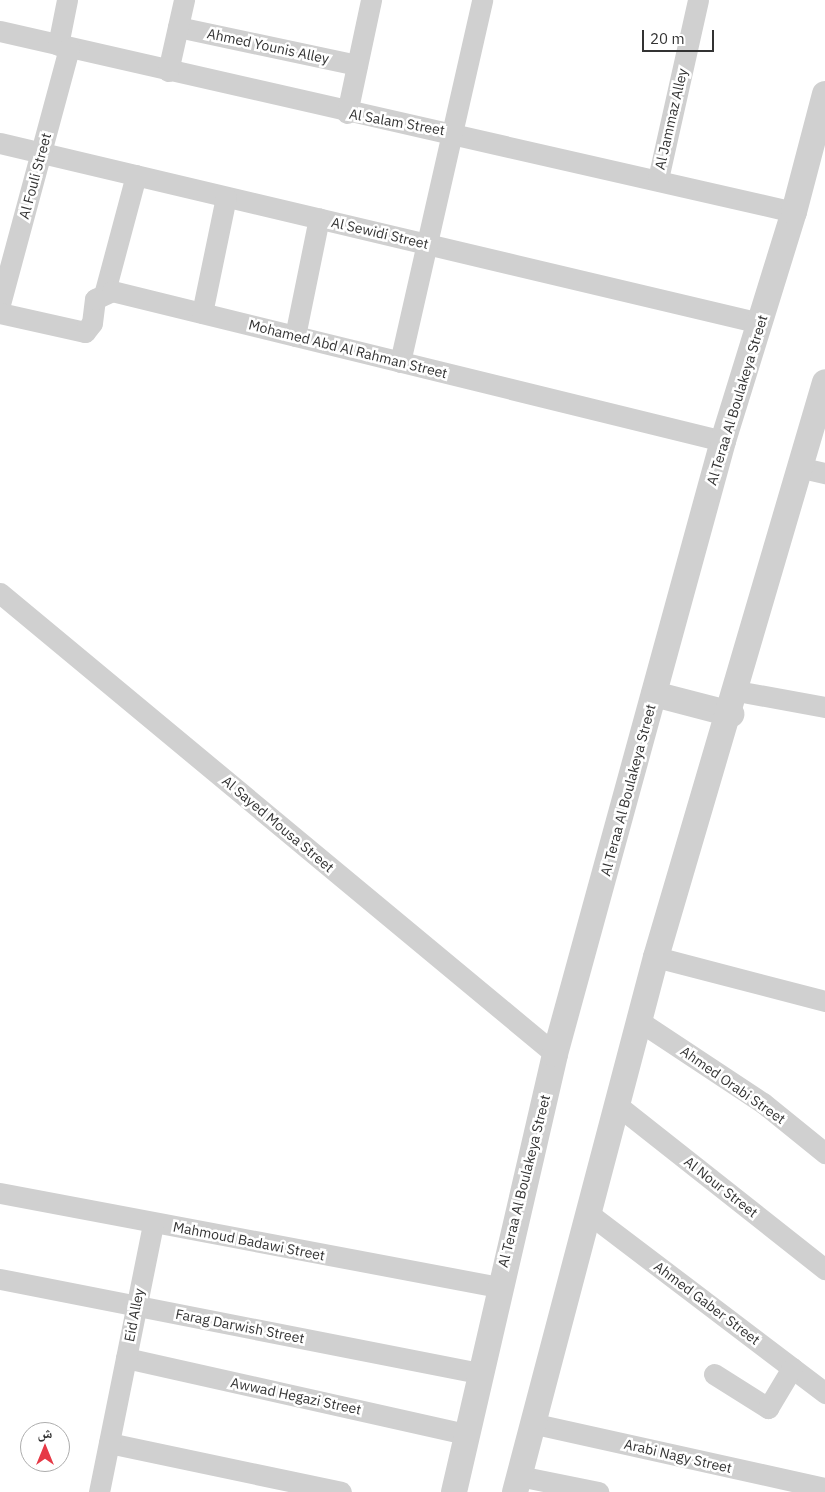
<!DOCTYPE html>
<html>
<head>
<meta charset="utf-8">
<style>
  body { margin:0 }
  #map { position:relative; width:825px; height:1492px; overflow:hidden; background:#fff; font-family:"IBM Plex Sans","Noto Naskh Arabic",sans-serif }
  div>[style] { position:absolute }
  .minor>* { height:21px; margin:-10.5px; padding:0 10.5px; transform-origin:10.5px; border-radius:10.5px; background:#d0d0d0 }
  .tertiary>* { height:26px; margin:-13px; padding:0 13px; transform-origin:13px; border-radius:13px; background:#d0d0d0 }
  span { translate:-50% -50%; white-space:nowrap; text-align:center; line-height:1.15; -webkit-text-stroke:5px #fff; paint-order:stroke }
  .street-label { font-size:14px; color:#333 }
  .north { position:absolute; left:20px; top:1422px; width:50px; height:50px; box-sizing:border-box; background:#fff; border:1px solid #adadad; border-radius:50%; rotate:0deg; font-size:14px; font-weight:700; line-height:20px; text-align:center; color:#333 }
  .north::after { content:''; display:block; margin:auto; width:18px; height:22px; background:#e63946; clip-path:polygon(50% 0,100% 100%,50% 72%,0 100%) }
  .scale { position:absolute; left:642px; top:30px; width:72px; height:22px; box-sizing:border-box; border:2px solid #333; border-top:0; padding-left:6px; font-size:15px; line-height:18px; white-space:nowrap; color:#333; -webkit-text-stroke:4px #fff; paint-order:stroke }
</style>
</head>
<body>
<div id="map">
  <div class="minor">
    <div style="left:178px;top:27px;width:183px;rotate:12deg"></div>
    <div style="left:0;top:31px;width:814px;rotate:12.84deg"></div>
    <div style="left:58px;top:45px;width:46px;rotate:-78.7deg"></div>
    <div style="left:168px;top:71px;width:73px;rotate:-77.3deg"></div>
    <div style="left:347px;top:113px;width:116px;rotate:-78deg"></div>
    <div style="left:0;top:143px;width:781px;rotate:13.32deg"></div>
    <div style="left:658px;top:179px;width:183px;rotate:-77.4deg"></div>
    <div style="left:105px;top:291px;width:120px;rotate:-75deg"></div>
    <div style="left:0;top:304px;width:265px;rotate:-74.9deg"></div>
    <div style="left:0;top:313px;width:87px;rotate:12.6deg"></div>
    <div style="left:85px;top:332px;width:11px;rotate:-52deg"></div>
    <div style="left:92px;top:323px;width:24px;rotate:-83deg"></div>
    <div style="left:95px;top:299px;width:19px;rotate:-25deg"></div>
    <div style="left:112px;top:291px;width:629px;rotate:13.79deg"></div>
    <div style="left:202px;top:313px;width:118px;rotate:-78.3deg"></div>
    <div style="left:295px;top:336px;width:120px;rotate:-78.5deg"></div>
    <div style="left:400px;top:362px;width:371px;rotate:-77.2deg"></div>
    <div style="left:798px;top:467px;width:28px;rotate:13deg"></div>
    <div style="left:0;top:593px;width:721px;rotate:39.71deg"></div>
    <div style="left:737px;top:691px;width:89px;rotate:10.3deg"></div>
    <div style="left:656px;top:957px;width:175px;rotate:14.6deg"></div>
    <div style="left:639px;top:1021px;width:149px;rotate:33.5deg"></div>
    <div style="left:763px;top:1103px;width:80px;rotate:38.9deg"></div>
    <div style="left:617px;top:1105px;width:265px;rotate:38.3deg"></div>
    <div style="left:0;top:1193px;width:508px;rotate:10.67deg"></div>
    <div style="left:588px;top:1213px;width:298px;rotate:37.2deg"></div>
    <div style="left:0;top:1279px;width:490px;rotate:11.1deg"></div>
    <div style="left:126px;top:1358px;width:349px;rotate:12.6deg"></div>
    <div style="left:714px;top:1374px;width:64px;rotate:32.2deg"></div>
    <div style="left:768px;top:1408px;width:47px;rotate:-59deg"></div>
    <div style="left:531px;top:1423px;width:301px;rotate:12.5deg"></div>
    <div style="left:109px;top:1443px;width:237px;rotate:11.9deg"></div>
    <div style="left:519px;top:1476px;width:81px;rotate:11.4deg"></div>
    <div style="left:99px;top:1492px;width:274px;rotate:-78.6deg"></div>
  </div>
  <div class="tertiary">
    <div style="left:654px;top:694px;width:80px;rotate:14.6deg"></div>
    <div style="left:454px;top:1492px;width:449px;rotate:-77deg"></div>
    <div style="left:555px;top:1054px;width:636px;rotate:-74.67deg"></div>
    <div style="left:723px;top:441px;width:240px;rotate:-72.8deg"></div>
    <div style="left:794px;top:212px;width:122px;rotate:-75.3deg"></div>
    <div style="left:515px;top:1492px;width:553px;rotate:-75.24deg"></div>
    <div style="left:656px;top:957px;width:599px;rotate:-73.62deg"></div>
  </div>
  <div class="street-label">
    <span style="left:268px;top:46px;rotate:12deg">Ahmed Younis Alley</span>
    <span style="left:671px;top:119px;rotate:-77deg">Al Jammaz Alley</span>
    <span style="left:397px;top:122px;rotate:10deg">Al Salam Street</span>
    <span style="left:35px;top:176px;rotate:-75deg">Al Fouli Street</span>
    <span style="left:380px;top:233px;rotate:13deg">Al Sewidi Street</span>
    <span style="left:348px;top:349px;rotate:14deg">Mohamed Abd Al Rahman Street</span>
    <span style="left:737px;top:400px;rotate:-73deg">Al Teraa Al Boulakeya Street</span>
    <span style="left:628px;top:790px;rotate:-75deg">Al Teraa Al Boulakeya Street</span>
    <span style="left:278px;top:824px;rotate:40deg">Al Sayed Mousa Street</span>
    <span style="left:733px;top:1085px;rotate:35deg">Ahmed Orabi Street</span>
    <span style="left:524px;top:1181px;rotate:-76deg">Al Teraa Al Boulakeya Street</span>
    <span style="left:721px;top:1187px;rotate:38deg">Al Nour Street</span>
    <span style="left:249px;top:1241px;rotate:11deg">Mahmoud Badawi Street</span>
    <span style="left:707px;top:1303px;rotate:37deg">Ahmed Gaber Street</span>
    <span style="left:134px;top:1315px;rotate:-79deg">Eid Alley</span>
    <span style="left:240px;top:1326px;rotate:11deg">Farag Darwish Street</span>
    <span style="left:296px;top:1396px;rotate:12deg">Awwad Hegazi Street</span>
    <span style="left:678px;top:1456px;rotate:13deg">Arabi Nagy Street</span>
  </div>
  <div class="north">ش</div>
  <div class="scale">20 m</div>
</div>
</body>
</html>
